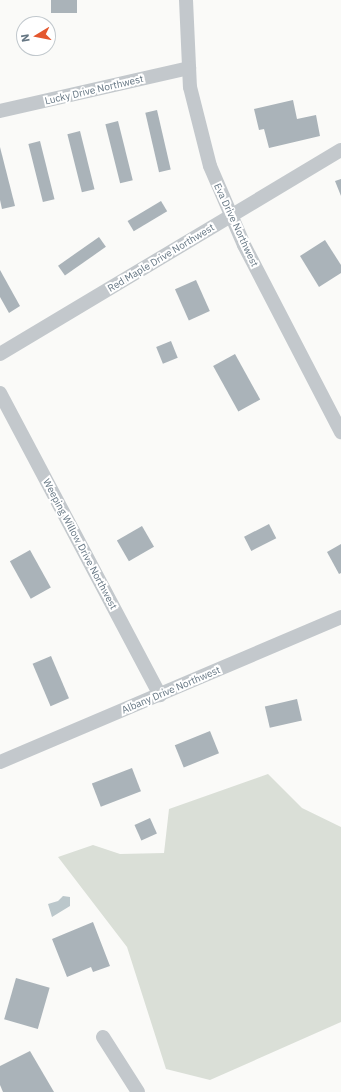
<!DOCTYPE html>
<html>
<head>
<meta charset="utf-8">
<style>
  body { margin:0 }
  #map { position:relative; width:341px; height:1092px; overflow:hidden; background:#fafaf8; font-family:"IBM Plex Sans",sans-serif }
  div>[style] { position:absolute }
  .green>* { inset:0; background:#dadfd7 }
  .water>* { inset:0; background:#bbc7cb }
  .building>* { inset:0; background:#aab3b9; transform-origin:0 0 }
  .street>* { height:14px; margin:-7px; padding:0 7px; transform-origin:7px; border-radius:7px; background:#c3c8cc }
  span { translate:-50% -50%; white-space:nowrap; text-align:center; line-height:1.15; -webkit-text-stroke:4px #fff; paint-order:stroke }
  .street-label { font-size:10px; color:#657683 }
  .north { position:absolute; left:16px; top:16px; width:40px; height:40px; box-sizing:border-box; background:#fff; border:1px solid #c1c8cd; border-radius:50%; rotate:260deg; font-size:11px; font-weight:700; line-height:16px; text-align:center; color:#657683 }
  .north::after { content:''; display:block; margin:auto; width:14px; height:18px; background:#e4572e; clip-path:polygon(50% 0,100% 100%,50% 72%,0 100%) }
</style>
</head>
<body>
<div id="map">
  <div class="green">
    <div style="clip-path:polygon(268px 774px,302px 808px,341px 827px,341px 1022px,210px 1080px,166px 1069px,127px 947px,58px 857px,93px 845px,120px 854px,164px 853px,169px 809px)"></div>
  </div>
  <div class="water">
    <div style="clip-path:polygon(63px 896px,70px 897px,70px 906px,52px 917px,48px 904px,58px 901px)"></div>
  </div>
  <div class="building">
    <div style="left:51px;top:0;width:26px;height:13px"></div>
    <div style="clip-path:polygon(293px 100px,297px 119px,316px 115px,320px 136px,269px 148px,264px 129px,259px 130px,254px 109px)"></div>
    <div style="left:157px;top:110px;width:61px;height:12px;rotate:77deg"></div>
    <div style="left:118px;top:121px;width:61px;height:13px;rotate:76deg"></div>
    <div style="left:80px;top:131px;width:60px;height:13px;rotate:76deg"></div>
    <div style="left:40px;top:141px;width:60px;height:12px;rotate:76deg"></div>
    <div style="clip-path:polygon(0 147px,15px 206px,2px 209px,0 200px)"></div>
    <div style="clip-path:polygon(341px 179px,341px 196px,335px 181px)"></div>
    <div style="left:161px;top:201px;width:12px;height:39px;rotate:59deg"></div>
    <div style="left:99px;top:237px;width:12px;height:50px;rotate:55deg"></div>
    <div style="clip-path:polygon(325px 240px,341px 265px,341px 273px,319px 287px,300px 256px)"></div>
    <div style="clip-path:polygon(0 270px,20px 306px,9px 313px,0 297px)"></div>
    <div style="left:196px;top:280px;width:34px;height:23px;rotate:66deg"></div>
    <div style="left:171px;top:341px;width:18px;height:16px;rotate:68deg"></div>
    <div style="left:235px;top:354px;width:52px;height:25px;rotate:61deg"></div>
    <div style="left:269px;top:524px;width:16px;height:28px;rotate:63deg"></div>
    <div style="left:142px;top:526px;width:24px;height:29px;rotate:60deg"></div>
    <div style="clip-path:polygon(341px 544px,341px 573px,339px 574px,327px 552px)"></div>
    <div style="left:30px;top:550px;width:43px;height:23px;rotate:61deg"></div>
    <div style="left:51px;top:656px;width:46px;height:20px;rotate:67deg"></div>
    <div style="left:297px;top:699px;width:22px;height:33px;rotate:77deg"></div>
    <div style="left:210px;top:731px;width:24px;height:38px;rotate:68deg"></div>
    <div style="left:132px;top:768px;width:25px;height:43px;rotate:69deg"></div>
    <div style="left:150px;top:818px;width:17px;height:17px;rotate:66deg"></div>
    <div style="clip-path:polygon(93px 922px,110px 966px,93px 972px,91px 967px,67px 977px,52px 939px)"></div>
    <div style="left:16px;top:978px;width:35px;height:43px;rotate:16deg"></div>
    <div style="clip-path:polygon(30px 1051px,54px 1092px,3px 1092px,0 1085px,0 1066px)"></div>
  </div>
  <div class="street">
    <div style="left:186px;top:0;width:87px;rotate:87.4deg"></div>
    <div style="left:190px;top:87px;width:81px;rotate:75.8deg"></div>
    <div style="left:210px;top:166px;width:86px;rotate:66.7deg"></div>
    <div style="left:244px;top:245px;width:211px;rotate:62.6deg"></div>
    <div style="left:0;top:111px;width:194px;rotate:-12.8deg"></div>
    <div style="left:0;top:354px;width:397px;rotate:-30.9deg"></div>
    <div style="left:0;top:393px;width:342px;rotate:62.1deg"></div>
    <div style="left:0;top:762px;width:371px;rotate:-23deg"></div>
    <div style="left:103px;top:1037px;width:65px;rotate:57.5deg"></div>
  </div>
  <div class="street-label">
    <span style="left:94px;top:90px;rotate:-13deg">Lucky Drive Northwest</span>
    <span style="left:236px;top:225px;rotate:65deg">Eva Drive Northwest</span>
    <span style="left:161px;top:258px;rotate:-31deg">Red Maple Drive Northwest</span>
    <span style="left:80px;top:544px;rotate:62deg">Weeping Willow Drive Northwest</span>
    <span style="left:171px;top:690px;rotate:-23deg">Albany Drive Northwest</span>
  </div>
  <div class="north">N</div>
</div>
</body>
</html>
